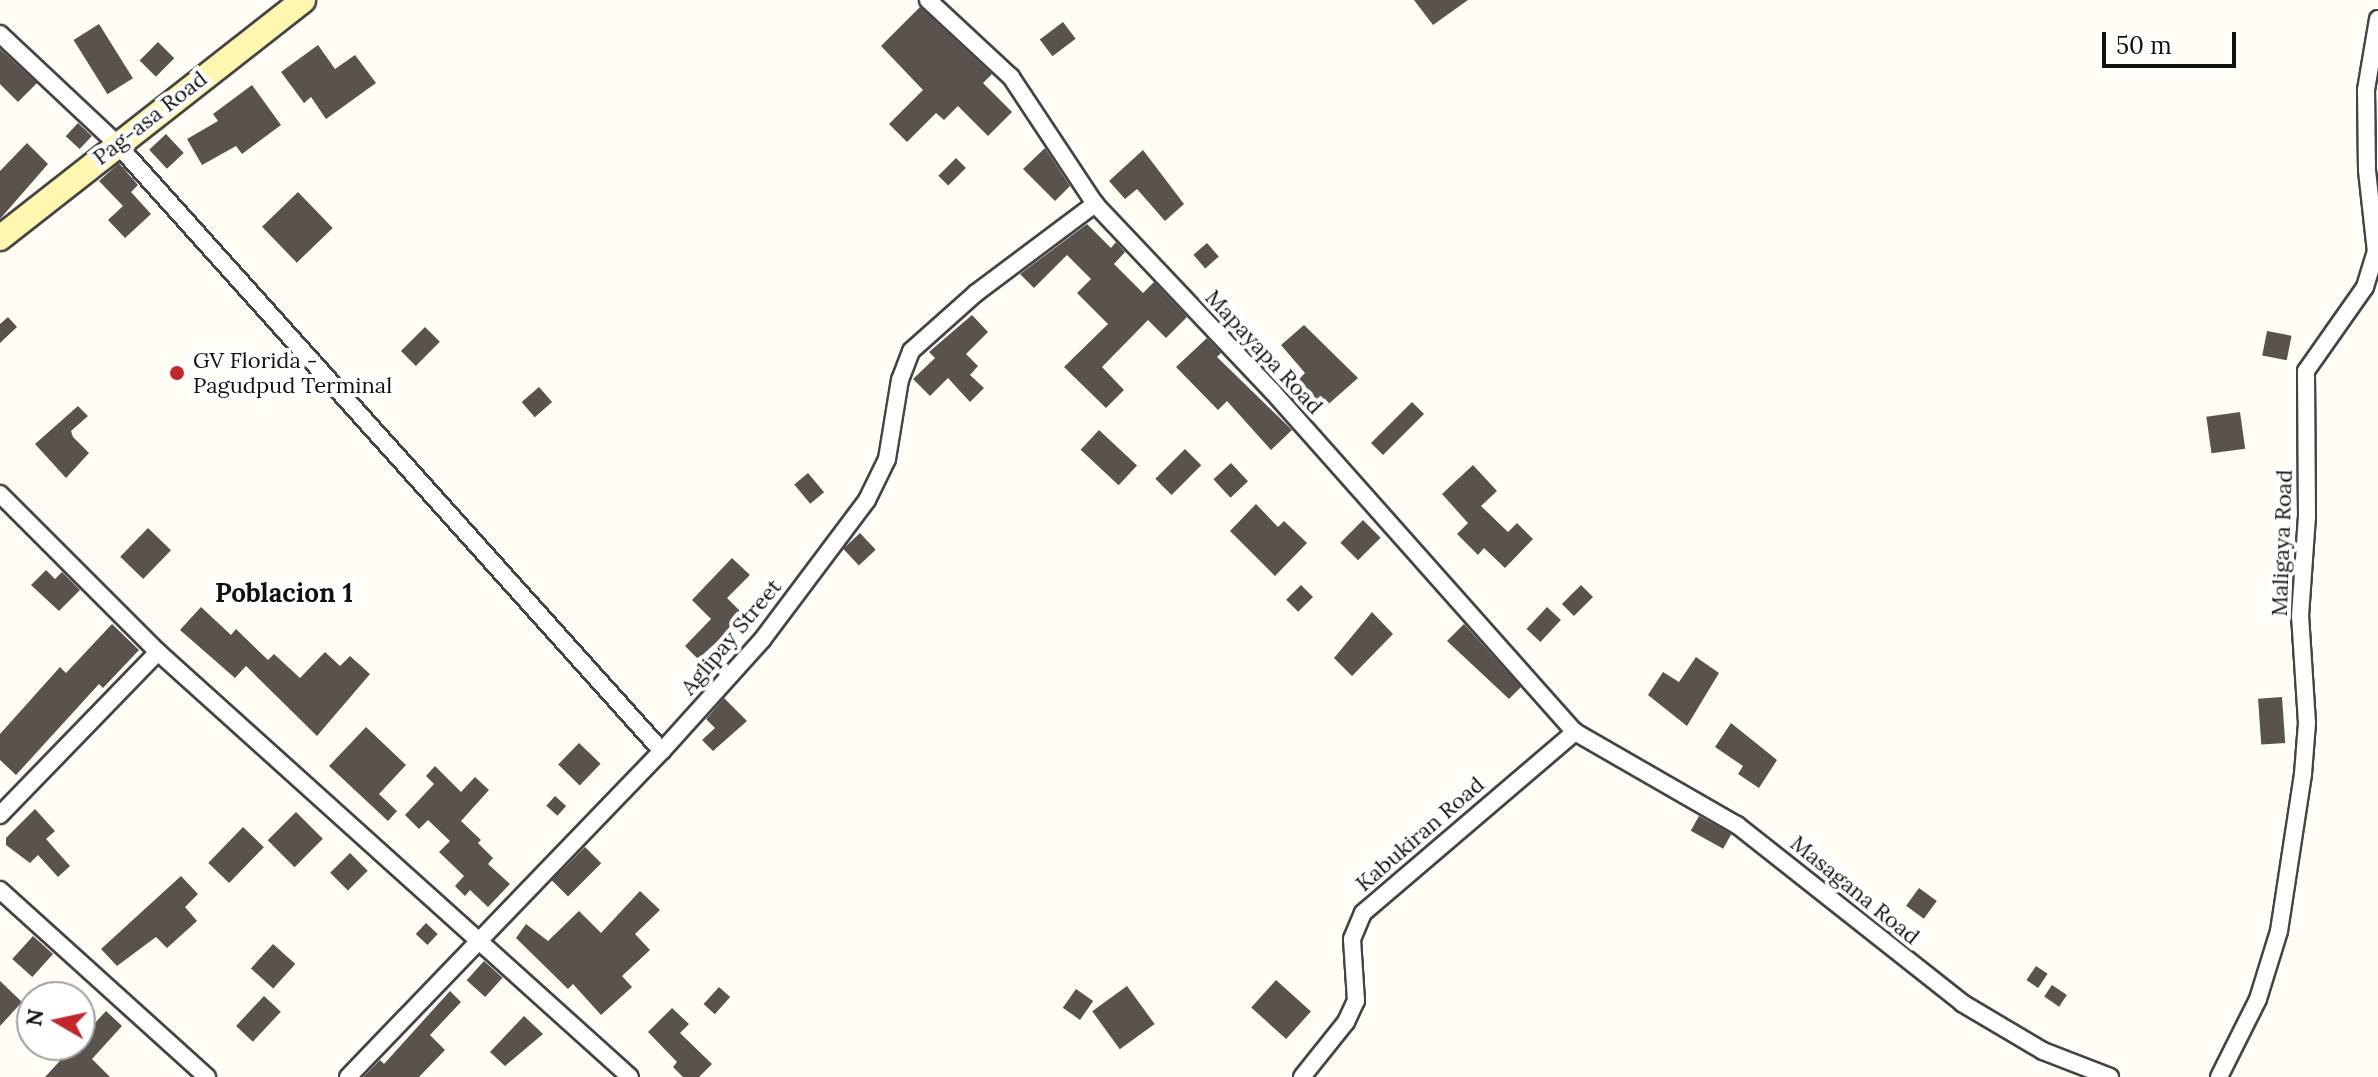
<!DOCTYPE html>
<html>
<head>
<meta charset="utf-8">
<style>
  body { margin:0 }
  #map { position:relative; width:2378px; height:1077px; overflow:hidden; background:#fffdf5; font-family:Lora,serif }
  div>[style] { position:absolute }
  .building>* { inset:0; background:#5a524d; transform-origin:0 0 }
  .roads { filter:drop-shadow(2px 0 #444) drop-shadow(-2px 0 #444) drop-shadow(0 2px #444) drop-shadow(0 -2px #444) }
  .street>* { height:16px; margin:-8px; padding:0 8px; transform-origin:8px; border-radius:8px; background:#fff }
  .secondary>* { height:24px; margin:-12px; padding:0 12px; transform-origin:12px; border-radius:12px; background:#fff6b0 }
  .dots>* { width:22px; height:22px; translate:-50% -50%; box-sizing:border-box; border:4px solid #fff; border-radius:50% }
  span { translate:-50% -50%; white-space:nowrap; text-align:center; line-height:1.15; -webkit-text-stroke:8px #fff; paint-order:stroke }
  .street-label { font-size:22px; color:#111 }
  .poi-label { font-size:22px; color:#111 }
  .left { translate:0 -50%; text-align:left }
  .quarter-label { font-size:26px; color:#111; font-weight:700 }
  .north { position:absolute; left:16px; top:981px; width:80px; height:80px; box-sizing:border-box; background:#fff; border:2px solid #a0a0a0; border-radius:50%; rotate:279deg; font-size:22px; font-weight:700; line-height:32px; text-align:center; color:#111 }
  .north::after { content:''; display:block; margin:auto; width:28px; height:36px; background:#c4262e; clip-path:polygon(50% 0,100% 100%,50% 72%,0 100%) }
  .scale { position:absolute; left:2102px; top:32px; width:134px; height:36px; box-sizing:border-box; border:4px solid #111; border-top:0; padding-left:10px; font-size:24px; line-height:28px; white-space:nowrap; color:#111; -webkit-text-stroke:6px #fff; paint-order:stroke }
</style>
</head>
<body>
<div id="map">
  <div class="building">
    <div style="clip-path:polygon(1414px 0,1468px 0,1433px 25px)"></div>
    <div style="clip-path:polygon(920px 7px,992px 74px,983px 83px,1012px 112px,988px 136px,958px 106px,944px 120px,936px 113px,907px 142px,889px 124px,923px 90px,881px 46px)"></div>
    <div style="left:1063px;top:22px;width:21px;height:29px;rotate:53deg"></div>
    <div style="left:99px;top:24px;width:64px;height:30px;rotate:58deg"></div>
    <div style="left:158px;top:42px;width:23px;height:26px;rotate:45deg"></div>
    <div style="clip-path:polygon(318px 45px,335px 69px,355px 55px,376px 83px,326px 119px,311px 97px,304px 103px,281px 72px)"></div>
    <div style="clip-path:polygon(0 49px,37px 83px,18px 102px,0 84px)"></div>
    <div style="clip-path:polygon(252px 85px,281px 125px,242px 154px,236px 146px,202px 165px,187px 139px,218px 121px,213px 114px)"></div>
    <div style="left:78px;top:123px;width:19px;height:18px;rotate:43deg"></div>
    <div style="left:166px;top:134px;width:26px;height:23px;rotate:47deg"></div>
    <div style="clip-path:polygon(27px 143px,48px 164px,0 219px,0 171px)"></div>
    <div style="clip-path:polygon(1045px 148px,1070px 186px,1055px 201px,1023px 169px)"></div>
    <div style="clip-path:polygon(1143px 150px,1184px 204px,1165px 221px,1137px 189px,1125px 199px,1109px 181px)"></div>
    <div style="left:956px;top:158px;width:14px;height:25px;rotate:45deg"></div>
    <div style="clip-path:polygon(119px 163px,138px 185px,131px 192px,151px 214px,125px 238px,108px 220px,123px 206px,99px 181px)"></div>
    <div style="left:298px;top:192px;width:50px;height:50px;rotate:46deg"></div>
    <div style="clip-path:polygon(1087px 224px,1111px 248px,1116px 242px,1125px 252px,1114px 264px,1143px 293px,1154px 282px,1187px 317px,1166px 338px,1148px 320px,1102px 367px,1124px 390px,1106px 408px,1064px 367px,1108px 324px,1077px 293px,1091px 279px,1067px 255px,1034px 288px,1020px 274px)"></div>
    <div style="left:1207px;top:243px;width:18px;height:18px;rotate:49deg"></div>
    <div style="clip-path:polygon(972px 315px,988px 332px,966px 354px,978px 366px,970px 375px,984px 388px,970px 402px,948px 378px,930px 396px,913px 379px,935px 358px,929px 352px)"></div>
    <div style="clip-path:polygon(8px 317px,17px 327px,0 343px,0 324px)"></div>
    <div style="clip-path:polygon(1304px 325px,1358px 378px,1324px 408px,1299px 379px,1305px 373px,1281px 345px)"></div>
    <div style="left:425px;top:327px;width:21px;height:34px;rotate:45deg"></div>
    <div style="left:2267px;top:331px;width:25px;height:25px;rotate:11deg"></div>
    <div style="clip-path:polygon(1207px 338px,1221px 353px,1217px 357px,1292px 430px,1271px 450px,1227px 401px,1218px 410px,1176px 367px)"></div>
    <div style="left:539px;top:387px;width:20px;height:23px;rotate:49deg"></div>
    <div style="left:1412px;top:402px;width:17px;height:58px;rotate:45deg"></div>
    <div style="clip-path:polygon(78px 406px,88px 416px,71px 431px,73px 437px,89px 453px,66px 478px,35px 444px)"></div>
    <div style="left:2240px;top:412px;width:37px;height:34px;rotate:82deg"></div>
    <div style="left:1099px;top:430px;width:52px;height:27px;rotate:43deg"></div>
    <div style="left:1185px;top:449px;width:23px;height:42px;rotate:45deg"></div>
    <div style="left:1231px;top:463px;width:25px;height:24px;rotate:47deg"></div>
    <div style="clip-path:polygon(1473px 465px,1497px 491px,1481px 506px,1508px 532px,1517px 523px,1533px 539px,1505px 568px,1484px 548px,1478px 555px,1457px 534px,1468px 523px,1442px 494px)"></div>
    <div style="left:808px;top:473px;width:25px;height:18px;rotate:50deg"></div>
    <div style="clip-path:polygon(1256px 504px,1278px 527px,1284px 521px,1307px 543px,1275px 576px,1230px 531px)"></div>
    <div style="left:1363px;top:520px;width:25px;height:32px;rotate:45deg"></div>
    <div style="left:148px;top:528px;width:32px;height:40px;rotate:44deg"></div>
    <div style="left:860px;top:533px;width:23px;height:23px;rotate:47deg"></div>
    <div style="clip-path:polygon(732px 558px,750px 575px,727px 598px,745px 616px,698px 659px,685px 646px,711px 619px,692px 600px)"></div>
    <div style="clip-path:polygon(46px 570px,55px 579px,62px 572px,80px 590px,59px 611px,31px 585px)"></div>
    <div style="left:1301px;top:585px;width:17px;height:21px;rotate:45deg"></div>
    <div style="left:1581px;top:585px;width:17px;height:27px;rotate:45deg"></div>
    <div style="clip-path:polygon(201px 607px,231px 635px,236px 629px,268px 660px,274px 654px,300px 678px,325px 652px,340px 666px,350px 656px,370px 674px,317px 736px,246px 666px,235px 678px,180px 630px)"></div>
    <div style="left:1547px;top:607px;width:19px;height:30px;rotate:43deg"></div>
    <div style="clip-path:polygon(1372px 612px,1393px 634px,1352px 676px,1334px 658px)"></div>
    <div style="clip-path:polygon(112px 624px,139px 650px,103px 688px,99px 684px,16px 775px,0 760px,0 734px,60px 667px,66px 673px)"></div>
    <div style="clip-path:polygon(1464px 624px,1521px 687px,1509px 699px,1447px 641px)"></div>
    <div style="clip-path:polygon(1696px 657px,1719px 673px,1687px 726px,1648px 695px,1663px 672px,1679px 682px)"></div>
    <div style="left:2282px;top:697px;width:46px;height:24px;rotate:86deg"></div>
    <div style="clip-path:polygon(724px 698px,747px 721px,713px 751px,702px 740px,715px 728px,706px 719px)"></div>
    <div style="clip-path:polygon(1731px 723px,1777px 760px,1759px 788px,1738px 774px,1743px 766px,1715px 747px)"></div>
    <div style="clip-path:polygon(366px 727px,406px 765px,379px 794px,397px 811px,388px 821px,329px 766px)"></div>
    <div style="left:579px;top:743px;width:30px;height:30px;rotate:44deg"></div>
    <div style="clip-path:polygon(435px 766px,461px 792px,475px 777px,489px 790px,461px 821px,481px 840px,478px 843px,493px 858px,488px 864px,510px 884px,488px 907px,470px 890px,465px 896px,455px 886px,464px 876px,439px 852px,450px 841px,428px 820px,419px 829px,405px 815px,434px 784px,426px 776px)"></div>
    <div style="left:555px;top:796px;width:15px;height:13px;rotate:42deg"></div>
    <div style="clip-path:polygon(35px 809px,55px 831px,46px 839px,70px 866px,58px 877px,38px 855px,30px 863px,6px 845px,6px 838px)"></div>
    <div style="left:296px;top:812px;width:38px;height:40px;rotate:45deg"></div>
    <div style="left:1699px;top:816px;width:37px;height:17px;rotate:29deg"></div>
    <div style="left:243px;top:827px;width:29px;height:50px;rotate:44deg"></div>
    <div style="left:585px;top:847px;width:23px;height:47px;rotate:45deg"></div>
    <div style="left:350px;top:853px;width:25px;height:28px;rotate:45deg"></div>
    <div style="clip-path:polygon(181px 876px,198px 894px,185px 907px,197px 921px,167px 948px,156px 937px,117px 966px,101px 949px)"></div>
    <div style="left:1919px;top:888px;width:22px;height:22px;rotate:36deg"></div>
    <div style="clip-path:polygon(640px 891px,660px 910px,635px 934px,650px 950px,622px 976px,632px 987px,601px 1015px,573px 984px,568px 989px,516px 938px,526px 924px,548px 941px,579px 911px,601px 933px)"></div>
    <div style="left:426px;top:923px;width:16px;height:15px;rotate:43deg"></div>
    <div style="left:33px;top:936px;width:27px;height:31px;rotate:42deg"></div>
    <div style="left:273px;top:944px;width:30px;height:33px;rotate:42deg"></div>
    <div style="left:484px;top:961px;width:25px;height:26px;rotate:42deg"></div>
    <div style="left:2036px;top:966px;width:14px;height:17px;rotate:34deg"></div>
    <div style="left:1276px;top:980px;width:47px;height:37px;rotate:42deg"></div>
    <div style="clip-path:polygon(0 981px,22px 1002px,0 1026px)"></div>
    <div style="left:2052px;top:985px;width:18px;height:14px;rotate:34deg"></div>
    <div style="left:1127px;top:986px;width:47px;height:43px;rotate:54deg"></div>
    <div style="left:719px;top:987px;width:15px;height:23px;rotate:42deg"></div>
    <div style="left:1076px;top:989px;width:21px;height:23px;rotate:35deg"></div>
    <div style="clip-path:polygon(450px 991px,461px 1002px,430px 1035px,445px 1050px,419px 1077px,363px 1077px,380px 1060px,384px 1064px)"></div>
    <div style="left:264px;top:996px;width:23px;height:41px;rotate:43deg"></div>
    <div style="clip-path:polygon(672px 1008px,689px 1024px,680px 1033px,712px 1064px,699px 1077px,683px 1077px,673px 1067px,677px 1062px,648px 1032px)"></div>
    <div style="clip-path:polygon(106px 1011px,122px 1026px,92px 1059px,110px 1077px,45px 1077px)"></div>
    <div style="clip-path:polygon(524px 1016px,543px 1034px,505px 1066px,490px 1052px)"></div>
  </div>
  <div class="roads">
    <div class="street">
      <div style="left:928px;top:0;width:113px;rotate:42.9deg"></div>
      <div style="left:1011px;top:77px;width:152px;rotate:56.5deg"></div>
      <div style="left:1095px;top:204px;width:257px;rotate:46.6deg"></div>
      <div style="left:1272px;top:391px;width:456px;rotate:48.4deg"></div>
      <div style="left:1575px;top:732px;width:187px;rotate:29.9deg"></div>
      <div style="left:1737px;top:825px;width:287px;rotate:38.3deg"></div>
      <div style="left:1962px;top:1003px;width:94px;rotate:30.7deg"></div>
      <div style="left:2043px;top:1051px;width:72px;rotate:21.2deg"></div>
      <div style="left:0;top:34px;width:159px;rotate:43.2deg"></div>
      <div style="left:116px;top:143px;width:817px;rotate:48.08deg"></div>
      <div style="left:0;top:494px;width:223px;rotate:45deg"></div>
      <div style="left:158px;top:652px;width:635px;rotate:42deg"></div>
      <div style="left:0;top:815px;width:227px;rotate:-45.9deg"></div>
      <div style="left:0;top:890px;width:279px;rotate:42.1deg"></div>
      <div style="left:348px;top:1077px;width:453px;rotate:-46.1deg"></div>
      <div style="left:662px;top:751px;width:149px;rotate:-48deg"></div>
      <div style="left:762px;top:640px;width:175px;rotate:-53.1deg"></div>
      <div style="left:867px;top:500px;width:46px;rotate:-64deg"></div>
      <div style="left:887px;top:459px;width:80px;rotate:-80.7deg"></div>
      <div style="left:900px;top:380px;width:31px;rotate:-69deg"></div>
      <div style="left:911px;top:351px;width:87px;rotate:-41.7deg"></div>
      <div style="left:976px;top:293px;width:149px;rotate:-36.8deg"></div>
      <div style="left:1302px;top:1077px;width:70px;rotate:-51.3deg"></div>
      <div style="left:1346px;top:1022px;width:23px;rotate:-65deg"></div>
      <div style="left:1356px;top:1001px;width:62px;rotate:-93.7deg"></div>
      <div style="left:1352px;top:939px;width:28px;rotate:-67deg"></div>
      <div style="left:1363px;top:913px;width:279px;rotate:-40.5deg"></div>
      <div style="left:2219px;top:1077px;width:87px;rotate:-63.4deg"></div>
      <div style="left:2258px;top:999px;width:71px;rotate:-72.8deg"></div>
      <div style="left:2279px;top:931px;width:159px;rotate:-81.3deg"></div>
      <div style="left:2303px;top:774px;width:51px;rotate:-85.5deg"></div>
      <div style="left:2307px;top:723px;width:107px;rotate:-93.7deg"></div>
      <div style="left:2300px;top:616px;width:99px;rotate:-86deg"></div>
      <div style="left:2307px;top:517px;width:146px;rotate:-90.4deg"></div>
      <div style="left:2306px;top:371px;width:103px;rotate:-54.9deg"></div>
      <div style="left:2365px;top:287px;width:37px;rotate:-73deg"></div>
      <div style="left:2376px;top:252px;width:82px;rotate:-96.3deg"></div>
      <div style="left:2367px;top:170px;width:80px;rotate:-90.7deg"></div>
      <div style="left:2366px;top:90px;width:72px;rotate:-80.4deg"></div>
    </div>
    <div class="secondary">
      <div style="left:0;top:238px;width:385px;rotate:-38.1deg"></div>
    </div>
  </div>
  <div class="dots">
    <div style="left:177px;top:373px;background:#c4262e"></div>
  </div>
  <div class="street-label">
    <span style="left:150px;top:118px;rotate:-38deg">Pag-asa Road</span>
    <span style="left:1264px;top:352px;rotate:47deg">Mapayapa Road</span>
    <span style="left:2282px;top:543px;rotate:-88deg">Maligaya Road</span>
    <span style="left:731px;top:637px;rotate:-50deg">Aglipay Street</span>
    <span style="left:1420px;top:834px;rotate:-41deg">Kabukiran Road</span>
    <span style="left:1855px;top:890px;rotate:39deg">Masagana Road</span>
  </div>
  <div class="poi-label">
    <span class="left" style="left:193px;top:373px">GV Florida -<br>Pagudpud Terminal</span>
  </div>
  <div class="quarter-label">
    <span style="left:284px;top:593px">Poblacion 1</span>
  </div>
  <div class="north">N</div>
  <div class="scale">50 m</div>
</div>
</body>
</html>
